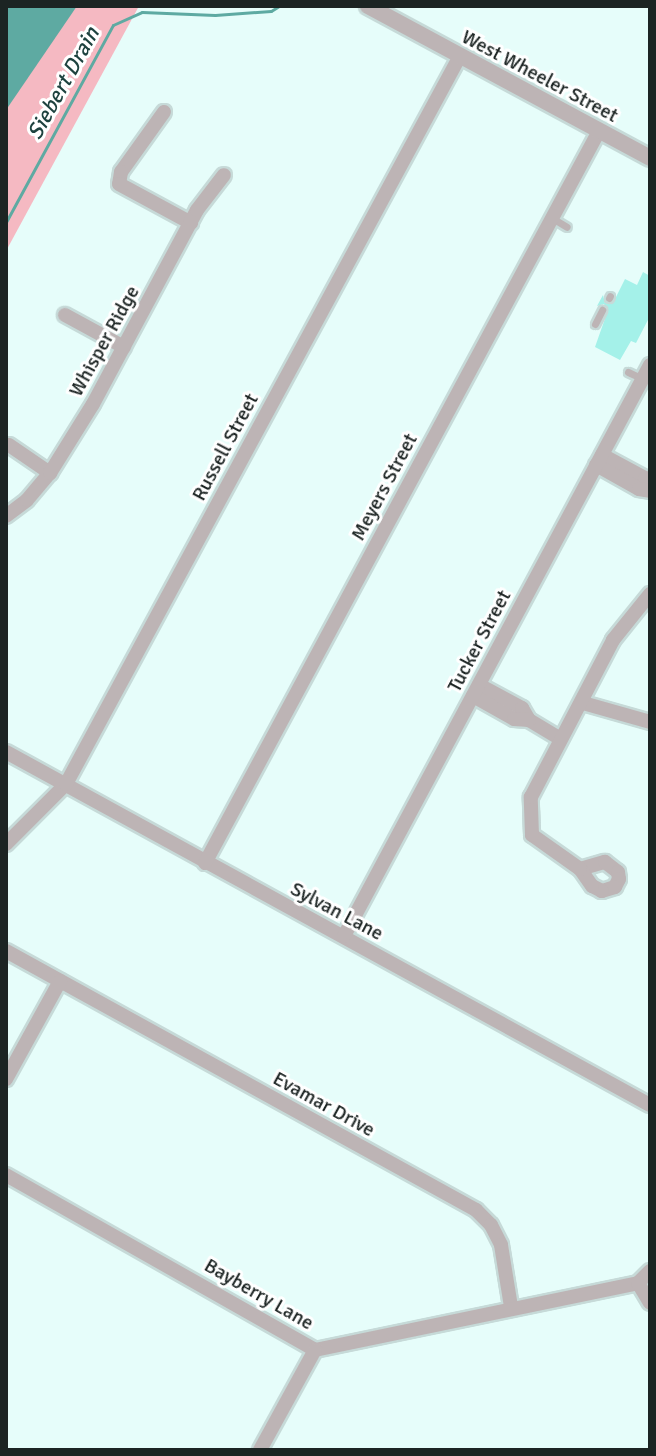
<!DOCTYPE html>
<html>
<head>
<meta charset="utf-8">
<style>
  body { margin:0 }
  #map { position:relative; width:656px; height:1456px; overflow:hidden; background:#e6fdfa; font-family:Signika,sans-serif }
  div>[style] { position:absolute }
  .green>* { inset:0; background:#f5b9c2 }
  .water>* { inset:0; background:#5eaaa2 }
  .stream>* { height:3px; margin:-1.5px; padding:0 1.5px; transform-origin:1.5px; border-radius:1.5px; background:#5eaaa2 }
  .building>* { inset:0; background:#a4f1e9 }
  .roads { filter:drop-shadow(2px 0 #c6dad8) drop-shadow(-2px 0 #c6dad8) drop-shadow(0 2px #c6dad8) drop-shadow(0 -2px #c6dad8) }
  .service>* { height:7px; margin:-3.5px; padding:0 3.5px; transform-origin:3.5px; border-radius:3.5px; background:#bdb4b5 }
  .minor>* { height:14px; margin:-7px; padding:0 7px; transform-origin:7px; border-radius:7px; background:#bdb4b5 }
  .tertiary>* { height:16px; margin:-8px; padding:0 8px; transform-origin:8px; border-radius:8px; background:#bdb4b5 }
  span { translate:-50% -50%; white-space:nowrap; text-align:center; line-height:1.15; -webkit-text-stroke:6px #fff; paint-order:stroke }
  .street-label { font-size:20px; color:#1c2423 }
  .water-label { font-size:22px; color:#1e423f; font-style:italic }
  .frame { position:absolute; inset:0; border:8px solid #1c2423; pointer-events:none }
</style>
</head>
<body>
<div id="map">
  <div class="green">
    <div style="clip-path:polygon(6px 6px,139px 6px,6px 251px)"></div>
  </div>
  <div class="water">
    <div style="clip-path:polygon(6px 6px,77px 6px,6px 110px)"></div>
  </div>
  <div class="stream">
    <div style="left:6px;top:222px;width:224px;rotate:-61.5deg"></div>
    <div style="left:113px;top:25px;width:32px;rotate:-24deg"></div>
    <div style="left:142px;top:12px;width:73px;rotate:2.4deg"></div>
    <div style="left:215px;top:15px;width:56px;rotate:-4.1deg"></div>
    <div style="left:271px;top:11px;width:9px;rotate:-32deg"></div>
  </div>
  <div class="building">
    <div style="clip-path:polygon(643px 272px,650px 276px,650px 316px,636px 343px,631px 341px,620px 360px,595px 347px,608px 310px,604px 304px,597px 306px,603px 295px,605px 303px,613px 303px,625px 279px,637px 285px)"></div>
  </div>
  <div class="roads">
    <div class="service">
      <div style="left:552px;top:218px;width:17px;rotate:31deg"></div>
      <div style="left:609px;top:298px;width:2px;rotate:-63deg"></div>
      <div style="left:595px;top:324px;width:16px;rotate:-63deg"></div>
      <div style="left:628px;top:372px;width:17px;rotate:25deg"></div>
    </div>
    <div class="minor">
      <div style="left:164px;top:112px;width:74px;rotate:125.6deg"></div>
      <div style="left:121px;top:172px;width:12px;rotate:99deg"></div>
      <div style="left:119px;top:184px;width:82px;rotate:28.4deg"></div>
      <div style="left:65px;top:315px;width:67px;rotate:28.5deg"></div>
      <div style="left:9px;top:445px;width:50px;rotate:34.3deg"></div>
      <div style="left:602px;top:455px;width:49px;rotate:28.1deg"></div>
      <div style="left:645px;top:478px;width:9px;rotate:54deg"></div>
      <div style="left:596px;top:465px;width:49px;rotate:29.2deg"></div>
      <div style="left:639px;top:489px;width:11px;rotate:10deg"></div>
      <div style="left:6px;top:516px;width:26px;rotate:-37deg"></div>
      <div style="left:27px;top:500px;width:35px;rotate:-50deg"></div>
      <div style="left:50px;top:473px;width:81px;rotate:-58.1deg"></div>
      <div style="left:93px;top:404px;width:220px;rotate:-61.8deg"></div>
      <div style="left:197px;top:210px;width:44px;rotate:-52.4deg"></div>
      <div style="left:479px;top:685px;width:49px;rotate:28.1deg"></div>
      <div style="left:522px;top:708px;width:14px;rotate:60deg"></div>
      <div style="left:529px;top:720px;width:35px;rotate:31deg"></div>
      <div style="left:473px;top:696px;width:47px;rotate:29.3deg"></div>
      <div style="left:514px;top:719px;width:15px;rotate:4deg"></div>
      <div style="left:583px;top:703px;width:70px;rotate:15.8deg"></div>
      <div style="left:6px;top:752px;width:734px;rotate:28.73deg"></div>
      <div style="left:6px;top:844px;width:85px;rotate:-45deg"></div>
      <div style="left:66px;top:784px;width:828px;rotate:-61.58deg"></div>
      <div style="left:205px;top:863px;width:831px;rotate:-61.71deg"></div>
      <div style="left:580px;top:869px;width:26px;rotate:-16deg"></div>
      <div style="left:605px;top:862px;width:16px;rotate:38deg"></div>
      <div style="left:618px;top:872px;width:7px;rotate:82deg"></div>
      <div style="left:619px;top:879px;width:9px;rotate:117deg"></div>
      <div style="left:615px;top:887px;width:14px;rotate:163deg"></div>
      <div style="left:602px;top:891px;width:11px;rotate:-153deg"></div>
      <div style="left:592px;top:886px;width:21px;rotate:-125deg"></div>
      <div style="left:580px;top:869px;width:59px;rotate:-144.7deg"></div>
      <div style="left:532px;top:835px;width:38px;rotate:-92deg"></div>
      <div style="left:531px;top:797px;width:177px;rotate:-62.4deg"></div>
      <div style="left:613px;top:640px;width:59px;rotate:-51.2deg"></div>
      <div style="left:344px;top:936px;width:648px;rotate:-61.81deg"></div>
      <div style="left:6px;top:951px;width:537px;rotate:28.86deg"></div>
      <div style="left:476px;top:1210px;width:21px;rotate:45deg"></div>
      <div style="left:491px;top:1225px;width:22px;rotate:63deg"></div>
      <div style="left:501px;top:1245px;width:63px;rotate:80.8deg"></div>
      <div style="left:6px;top:1079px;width:112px;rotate:-61.1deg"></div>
      <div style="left:6px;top:1175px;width:355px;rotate:29.5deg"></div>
      <div style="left:315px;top:1350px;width:330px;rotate:-11.7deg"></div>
      <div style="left:638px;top:1283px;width:17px;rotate:-45deg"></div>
      <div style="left:638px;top:1283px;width:23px;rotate:59deg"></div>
      <div style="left:260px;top:1450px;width:114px;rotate:-61.2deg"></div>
    </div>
    <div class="tertiary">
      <div style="left:368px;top:6px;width:320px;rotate:28.3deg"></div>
    </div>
  </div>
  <div class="street-label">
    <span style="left:540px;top:76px;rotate:28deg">West Wheeler Street</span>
    <span style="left:104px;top:341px;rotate:-61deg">Whisper Ridge</span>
    <span style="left:225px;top:447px;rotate:-62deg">Russell Street</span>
    <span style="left:384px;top:487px;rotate:-62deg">Meyers Street</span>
    <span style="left:479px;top:641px;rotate:-62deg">Tucker Street</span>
    <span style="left:337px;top:911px;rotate:28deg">Sylvan Lane</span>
    <span style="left:324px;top:1104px;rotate:29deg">Evamar Drive</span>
    <span style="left:259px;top:1294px;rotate:30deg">Bayberry Lane</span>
  </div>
  <div class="water-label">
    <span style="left:63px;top:83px;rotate:-61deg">Siebert Drain</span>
  </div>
  <div class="frame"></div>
</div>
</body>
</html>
